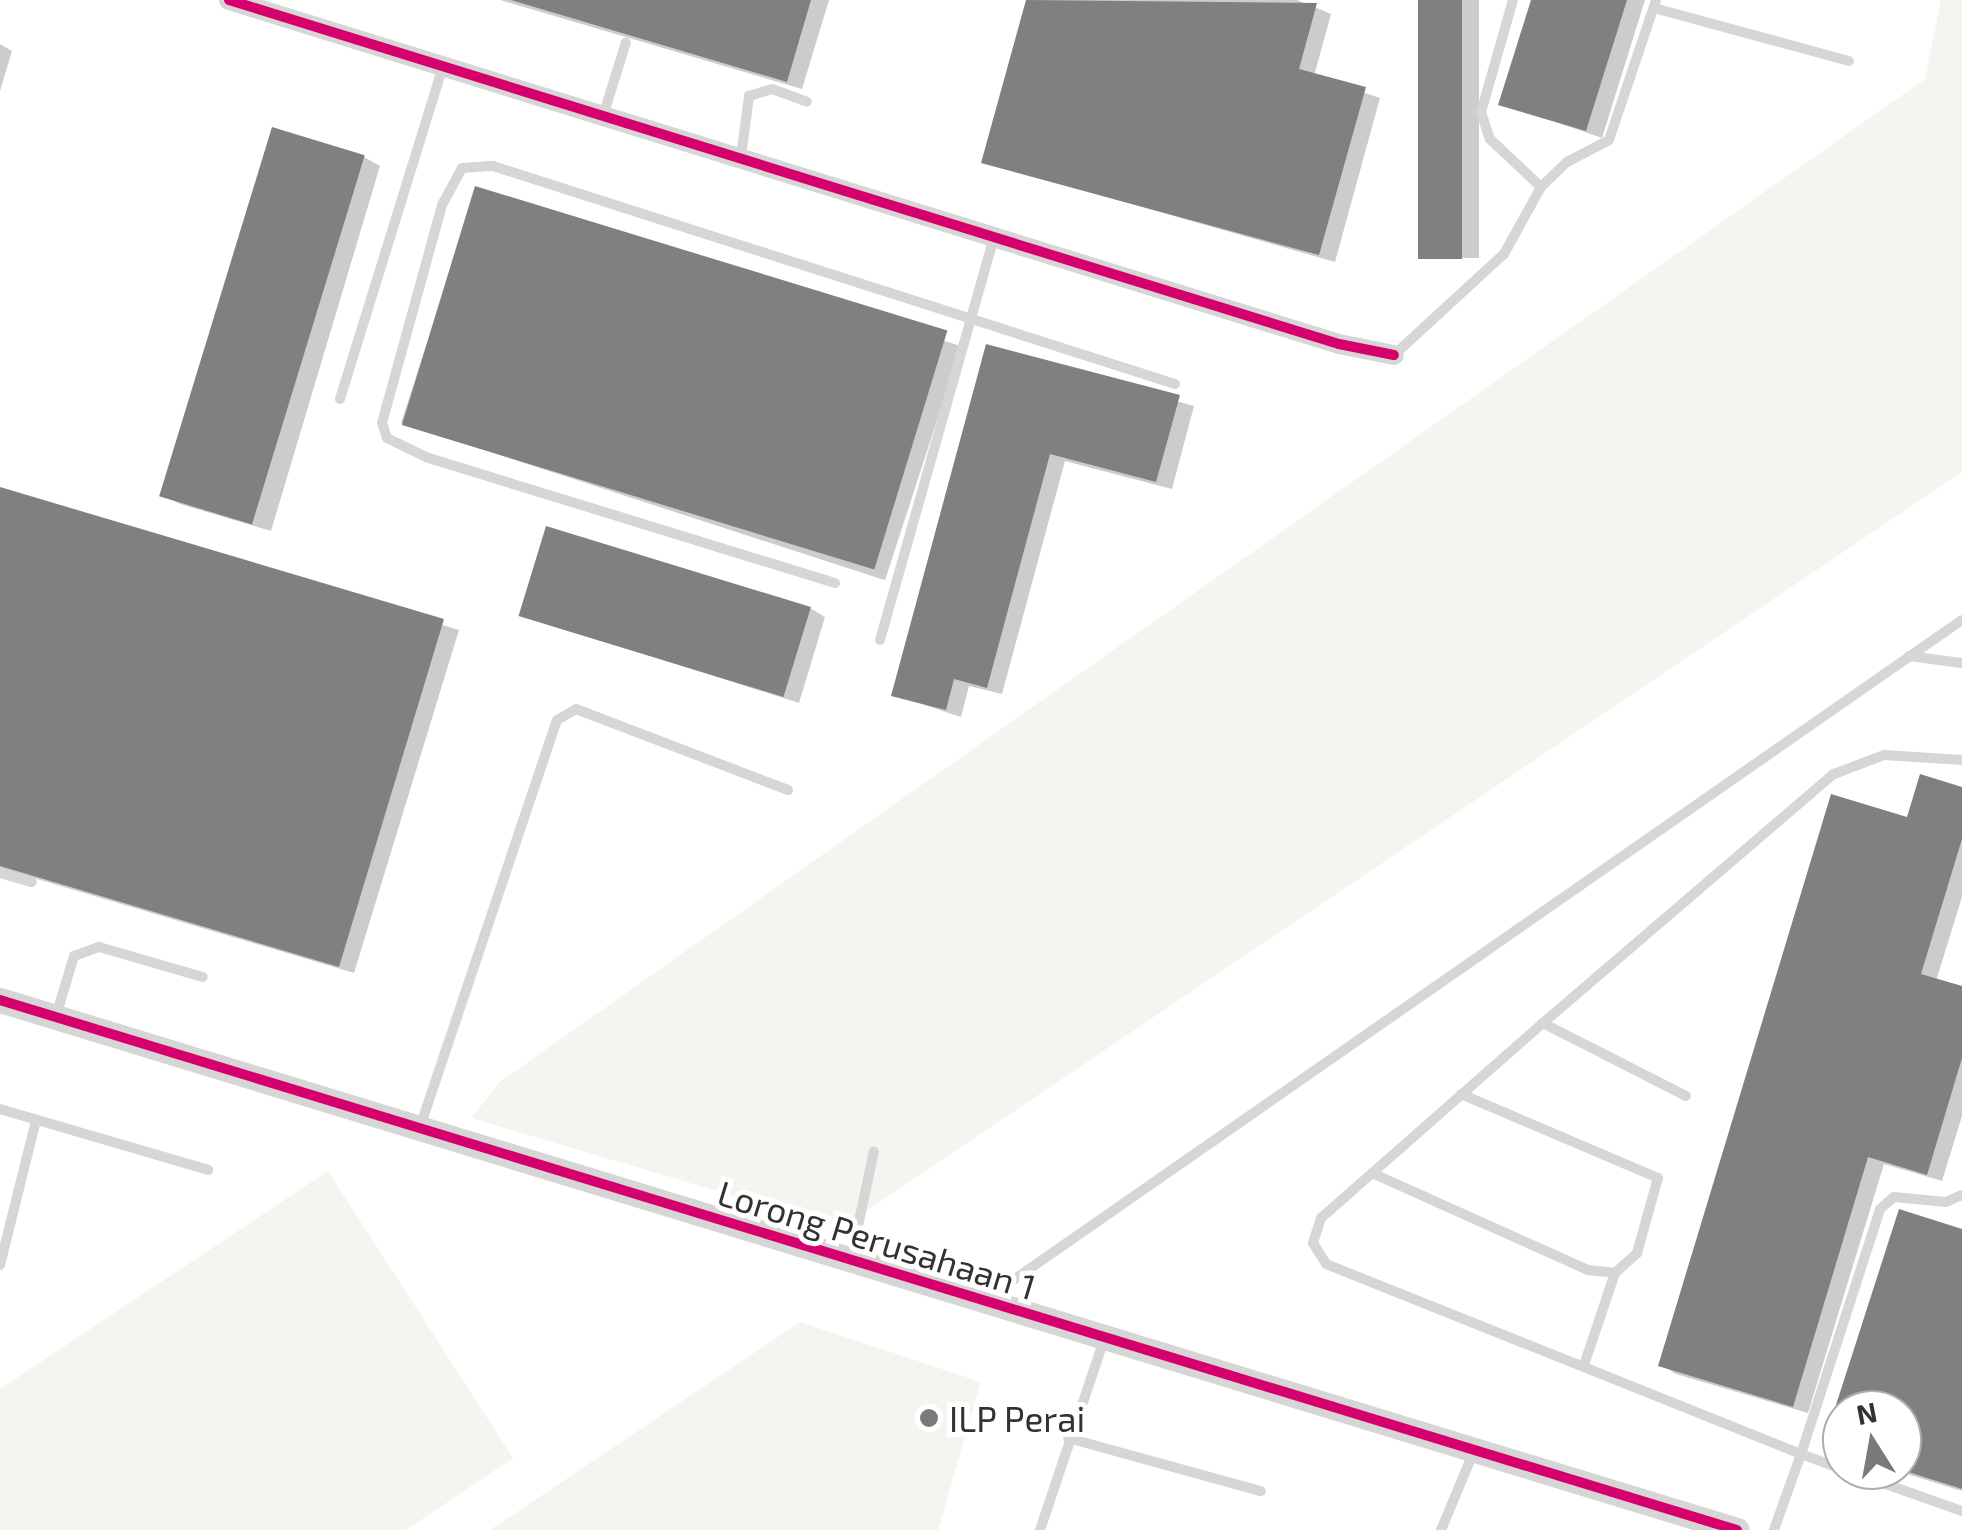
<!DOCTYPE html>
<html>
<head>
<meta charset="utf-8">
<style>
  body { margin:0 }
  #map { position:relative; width:1962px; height:1530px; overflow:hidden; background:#fff; font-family:"Exo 2",sans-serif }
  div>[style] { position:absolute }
  .green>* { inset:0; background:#f2f6ee }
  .shadow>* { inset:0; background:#0003; transform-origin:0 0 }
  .building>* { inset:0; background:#808080; transform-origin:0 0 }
  .service>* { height:10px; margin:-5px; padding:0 5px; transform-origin:5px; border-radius:5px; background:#d6d6d6 }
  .minor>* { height:20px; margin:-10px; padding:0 10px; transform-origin:10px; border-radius:10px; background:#d6d6d6 }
  .tertiary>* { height:25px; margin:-12.5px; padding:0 12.5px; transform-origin:12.5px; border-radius:12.5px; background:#d6d6d6 }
  .cycleway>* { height:10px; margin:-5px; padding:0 5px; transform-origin:5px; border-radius:5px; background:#d6006c }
  .dots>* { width:28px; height:28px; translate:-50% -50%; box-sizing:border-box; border:5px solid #fff; border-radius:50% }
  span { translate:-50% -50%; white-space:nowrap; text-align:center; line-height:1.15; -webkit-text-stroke:10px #fff; paint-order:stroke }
  .street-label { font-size:35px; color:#323232 }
  .poi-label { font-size:35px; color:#323232 }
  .left { translate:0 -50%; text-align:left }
  .north { position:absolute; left:1822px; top:1390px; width:100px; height:100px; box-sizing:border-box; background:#fff; border:2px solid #adadad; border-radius:50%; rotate:349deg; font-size:28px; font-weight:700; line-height:40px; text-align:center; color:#323232 }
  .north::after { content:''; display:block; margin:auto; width:35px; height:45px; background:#7a7a7a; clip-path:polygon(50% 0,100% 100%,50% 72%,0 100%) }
</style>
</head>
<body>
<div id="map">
  <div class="green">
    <div style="clip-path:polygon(1941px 0,1962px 0,1962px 472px,841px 1228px,471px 1118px,501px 1081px,1925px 79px)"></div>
    <div style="clip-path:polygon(328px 1171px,513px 1458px,406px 1530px,0 1530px,0 1389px)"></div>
    <div style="clip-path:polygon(800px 1322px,981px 1382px,938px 1530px,490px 1530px)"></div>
  </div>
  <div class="shadow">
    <div style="clip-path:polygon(500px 0,829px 0,802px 89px)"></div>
    <div style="clip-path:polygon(1029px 0,1297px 0,1331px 14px,1314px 76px,1380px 98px,1335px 262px,984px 162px)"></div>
    <div style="left:1421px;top:0;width:58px;height:258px"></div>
    <div style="clip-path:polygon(1533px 0,1645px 0,1602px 138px,1501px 103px)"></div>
    <div style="clip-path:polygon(0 44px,12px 51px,0 91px)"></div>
    <div style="clip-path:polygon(364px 157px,380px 166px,271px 531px,180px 504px,165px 496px)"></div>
    <div style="left:477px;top:189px;width:509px;height:246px;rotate:18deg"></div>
    <div style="clip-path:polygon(988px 347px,1194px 406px,1172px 489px,1065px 461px,1002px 694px,969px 686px,961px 717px,894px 695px)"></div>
    <div style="clip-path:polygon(0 490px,459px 630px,354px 973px,0 868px)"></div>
    <div style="clip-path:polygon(810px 608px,825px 617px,799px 703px,521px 615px)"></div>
    <div style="clip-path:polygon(1962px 789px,1962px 897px,1936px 981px,1962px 989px,1962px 1116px,1942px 1181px,1884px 1164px,1808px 1413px,1676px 1374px,1661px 1365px,1908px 820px)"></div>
    <div style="clip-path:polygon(1962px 1232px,1962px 1491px,1894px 1470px,1902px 1470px,1902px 1410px,1838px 1406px)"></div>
  </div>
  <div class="building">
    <div style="clip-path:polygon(511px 0,811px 0,787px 82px)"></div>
    <div style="clip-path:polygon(1026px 0,1317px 3px,1299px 69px,1366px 87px,1319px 255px,981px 163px)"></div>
    <div style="left:1418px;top:0;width:44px;height:259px"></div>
    <div style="clip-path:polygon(1531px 0,1627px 0,1586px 131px,1498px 105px)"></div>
    <div style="left:272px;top:127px;width:97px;height:386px;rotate:17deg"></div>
    <div style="left:475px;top:186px;width:494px;height:250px;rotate:17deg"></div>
    <div style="clip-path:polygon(986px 344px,1180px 395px,1156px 482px,1050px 454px,987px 688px,954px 679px,946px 710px,891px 696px)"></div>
    <div style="clip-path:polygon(0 487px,444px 619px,339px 967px,0 866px)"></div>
    <div style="left:546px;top:526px;width:277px;height:94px;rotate:17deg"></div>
    <div style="clip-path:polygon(1920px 774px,1962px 787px,1962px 839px,1921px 974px,1962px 986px,1962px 1058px,1927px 1175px,1868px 1157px,1793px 1407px,1658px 1366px,1831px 794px,1907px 817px)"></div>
    <div style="clip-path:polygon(1899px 1209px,1962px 1229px,1962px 1489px,1902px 1470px,1902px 1410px,1835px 1408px)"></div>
  </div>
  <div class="service">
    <div style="left:1513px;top:0;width:116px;rotate:105.9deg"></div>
    <div style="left:1481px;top:112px;width:28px;rotate:72deg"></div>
    <div style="left:1490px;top:139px;width:70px;rotate:43.3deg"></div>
    <div style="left:1654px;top:8px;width:202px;rotate:15.2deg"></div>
    <div style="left:603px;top:116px;width:77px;rotate:-72.7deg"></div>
    <div style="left:741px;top:157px;width:62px;rotate:-82.5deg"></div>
    <div style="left:749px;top:96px;width:24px;rotate:-17deg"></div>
    <div style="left:772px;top:89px;width:37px;rotate:20deg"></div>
    <div style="left:1394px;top:355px;width:149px;rotate:-42.6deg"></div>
    <div style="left:1504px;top:254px;width:77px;rotate:-61.1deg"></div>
    <div style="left:1541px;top:187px;width:36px;rotate:-44deg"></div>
    <div style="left:1567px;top:162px;width:47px;rotate:-27.6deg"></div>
    <div style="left:1609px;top:140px;width:148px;rotate:-71.4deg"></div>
    <div style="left:340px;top:399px;width:349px;rotate:-72.8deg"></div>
    <div style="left:835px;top:583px;width:428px;rotate:-162.9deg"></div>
    <div style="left:426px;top:457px;width:43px;rotate:-154deg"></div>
    <div style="left:387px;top:438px;width:16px;rotate:-108deg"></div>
    <div style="left:382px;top:423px;width:226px;rotate:-74.6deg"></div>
    <div style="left:442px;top:205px;width:42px;rotate:-61.6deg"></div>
    <div style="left:462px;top:168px;width:31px;rotate:-4deg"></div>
    <div style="left:493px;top:166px;width:716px;rotate:17.73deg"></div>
    <div style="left:880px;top:640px;width:419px;rotate:-74.2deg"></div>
    <div style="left:1909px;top:656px;width:53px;rotate:7.5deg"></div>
    <div style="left:0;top:873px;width:33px;rotate:16deg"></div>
    <div style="left:56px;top:1016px;width:63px;rotate:-73.3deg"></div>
    <div style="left:74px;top:956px;width:27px;rotate:-20deg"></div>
    <div style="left:99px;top:947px;width:108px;rotate:16.1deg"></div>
    <div style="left:1543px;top:1023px;width:383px;rotate:-40.6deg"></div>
    <div style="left:1834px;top:774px;width:53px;rotate:-20.8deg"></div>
    <div style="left:1884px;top:755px;width:78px;rotate:3.7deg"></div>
    <div style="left:1686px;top:1096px;width:161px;rotate:-153deg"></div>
    <div style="left:1543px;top:1023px;width:295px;rotate:138.7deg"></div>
    <div style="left:1321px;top:1218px;width:26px;rotate:108deg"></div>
    <div style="left:1313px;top:1243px;width:25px;rotate:58deg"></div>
    <div style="left:1326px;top:1264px;width:512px;rotate:21.8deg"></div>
    <div style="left:1801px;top:1454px;width:81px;rotate:109.6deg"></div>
    <div style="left:0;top:1109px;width:217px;rotate:16.3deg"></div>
    <div style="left:420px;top:1127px;width:429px;rotate:-71.4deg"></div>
    <div style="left:557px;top:720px;width:22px;rotate:-30deg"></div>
    <div style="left:576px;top:709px;width:227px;rotate:20.9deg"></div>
    <div style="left:1372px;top:1173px;width:237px;rotate:24.2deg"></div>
    <div style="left:1588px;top:1270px;width:27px;rotate:6deg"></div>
    <div style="left:1615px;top:1273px;width:30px;rotate:-42deg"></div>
    <div style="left:1637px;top:1253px;width:78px;rotate:-74.4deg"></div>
    <div style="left:1658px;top:1178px;width:214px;rotate:-156.9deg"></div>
    <div style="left:851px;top:1259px;width:110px;rotate:-78deg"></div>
    <div style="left:0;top:1265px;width:148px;rotate:-76deg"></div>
    <div style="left:989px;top:1297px;width:1185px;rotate:-34.83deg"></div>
    <div style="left:1584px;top:1365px;width:97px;rotate:-71.4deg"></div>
    <div style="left:1068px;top:1438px;width:200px;rotate:15.4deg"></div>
    <div style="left:1842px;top:1469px;width:44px;rotate:-159.9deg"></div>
    <div style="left:1801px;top:1454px;width:257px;rotate:-72.1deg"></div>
    <div style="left:1880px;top:1209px;width:18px;rotate:-41deg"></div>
    <div style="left:1894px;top:1197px;width:52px;rotate:5.5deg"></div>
    <div style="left:1946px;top:1202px;width:17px;rotate:-24deg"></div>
    <div style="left:1846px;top:1470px;width:123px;rotate:19.5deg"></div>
    <div style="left:1040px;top:1530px;width:204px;rotate:-71.4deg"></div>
    <div style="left:1441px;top:1530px;width:86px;rotate:-67.3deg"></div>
  </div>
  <div class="minor">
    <div style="left:229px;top:0;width:1162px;rotate:17.22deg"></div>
    <div style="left:1339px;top:344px;width:56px;rotate:11.3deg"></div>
  </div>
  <div class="tertiary">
    <div style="left:0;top:1000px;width:1816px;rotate:16.97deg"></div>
  </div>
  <div class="cycleway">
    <div style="left:229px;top:0;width:1162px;rotate:17.22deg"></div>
    <div style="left:1339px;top:344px;width:56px;rotate:11.3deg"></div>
    <div style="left:0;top:1000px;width:1816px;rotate:16.97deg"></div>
  </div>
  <div class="dots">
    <div style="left:929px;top:1418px;background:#7a7a7a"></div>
  </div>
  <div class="street-label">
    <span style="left:877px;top:1239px;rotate:17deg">Lorong Perusahaan 1</span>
  </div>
  <div class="poi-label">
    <span class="left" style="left:949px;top:1418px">ILP Perai</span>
  </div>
  <div class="north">N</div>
</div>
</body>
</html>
